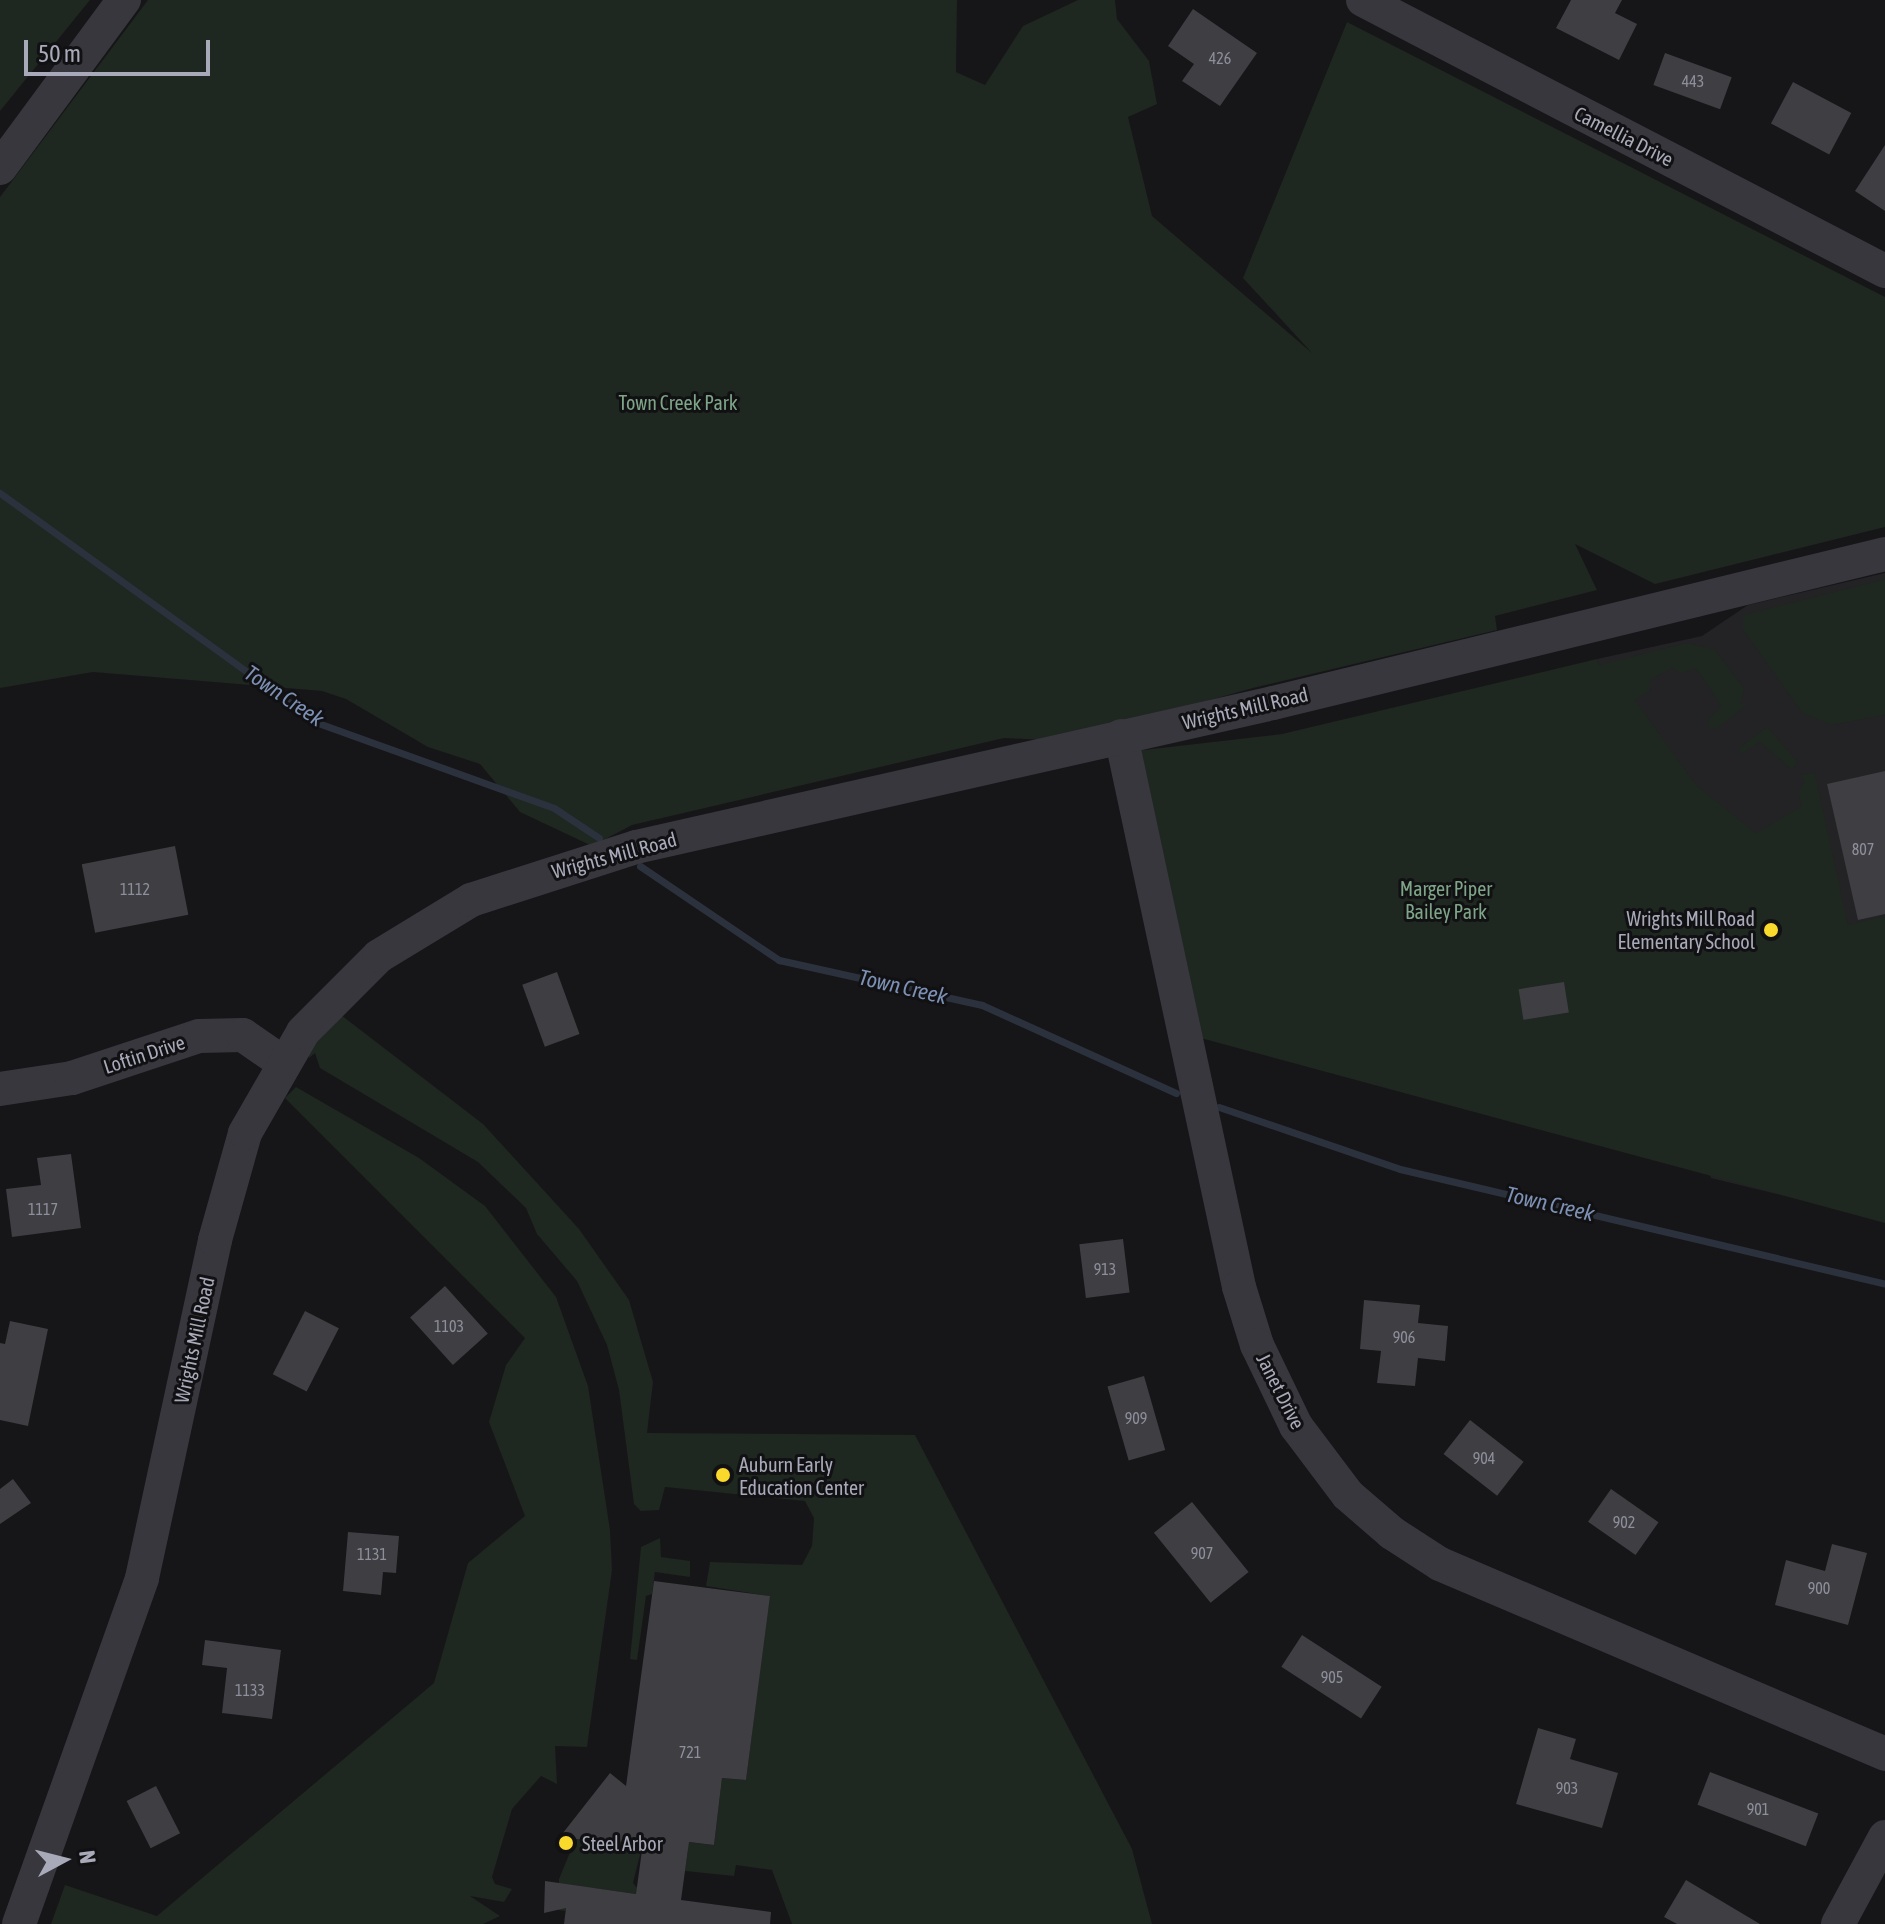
<!DOCTYPE html>
<html>
<head>
<meta charset="utf-8">
<style>
  body { margin:0 }
  #map { position:relative; width:1885px; height:1924px; overflow:hidden; background:#161618; font-family:"Asap Condensed",sans-serif }
  div>[style] { position:absolute }
  .built>* { inset:0; background:#232225 }
  .green>* { inset:0; background:#1e2720 }
  .stream>* { height:7px; margin:-3.5px; padding:0 3.5px; transform-origin:3.5px; border-radius:3.5px; background:#2c323d }
  .building>* { inset:0; background:#3e3e43; transform-origin:0 0 }
  .minor>* { height:34px; margin:-17px; padding:0 17px; transform-origin:17px; border-radius:17px; background:#37373d }
  .dots>* { width:22px; height:22px; translate:-50% -50%; box-sizing:border-box; border:4px solid #111113; border-radius:50% }
  span { translate:-50% -50%; white-space:nowrap; text-align:center; line-height:1.15; -webkit-text-stroke:6px #111113; paint-order:stroke }
  .number-label { font-size:16px; color:#8e8f9c }
  .number-label span { -webkit-text-stroke-width:0 }
  .street-label { font-size:20px; color:#a8aab9 }
  .park-label { font-size:20px; color:#7ea587 }
  .poi-label { font-size:20px; color:#a8aab9 }
  .right { translate:-100% -50%; text-align:right }
  .left { translate:0 -50%; text-align:left }
  .water-label { font-size:22px; color:#7d91b5; font-style:italic }
  .north { position:absolute; left:24px; top:1820px; width:80px; height:80px; -webkit-text-stroke:6px #111113; paint-order:stroke; rotate:83deg; font-size:22px; font-weight:700; line-height:32px; text-align:center; color:#a8aab9 }
  .north::after { content:''; display:block; margin:auto; width:28px; height:36px; background:#a8aab9; clip-path:polygon(50% 0,100% 100%,50% 72%,0 100%) }
  .scale { position:absolute; left:24px; top:40px; width:186px; height:36px; box-sizing:border-box; border:4px solid #a8aab9; border-top:0; padding-left:10px; font-size:24px; line-height:28px; white-space:nowrap; color:#a8aab9; -webkit-text-stroke:6px #111113; paint-order:stroke }
</style>
</head>
<body>
<div id="map">
  <div class="built">
    <div style="clip-path:polygon(1885px 573px,1885px 1220px,1711px 1178px,1597px 659px,1702px 636px,1748px 605px)"></div>
  </div>
  <div class="green">
    <div style="clip-path:polygon(0 0,90px 0,0 111px)"></div>
    <div style="clip-path:polygon(148px 0,957px 0,956px 72px,985px 85px,1023px 26px,1078px 0,1115px 0,1117px 19px,1149px 61px,1157px 104px,1128px 117px,1152px 216px,1312px 353px,1243px 278px,1347px 22px,1885px 297px,1885px 527px,1655px 584px,1575px 544px,1597px 590px,1495px 616px,1497px 630px,1253px 688px,1064px 741px,1004px 738px,632px 825px,592px 846px,520px 812px,480px 764px,428px 747px,346px 699px,322px 691px,93px 672px,0 688px,0 197px)"></div>
    <div style="clip-path:polygon(1885px 579px,1885px 715px,1832px 725px,1803px 714px,1743px 630px,1743px 615px)"></div>
    <div style="clip-path:polygon(1686px 643px,1714px 649px,1744px 688px,1741px 703px,1748px 704px,1718px 728px,1709px 728px,1708px 720px,1721px 706px,1696px 668px,1680px 674px,1673px 668px,1651px 679px,1650px 691px,1635px 700px,1696px 785px,1756px 833px,1802px 806px,1798px 792px,1804px 782px,1801px 774px,1815px 773px,1848px 925px,1885px 916px,1885px 1223px,1197px 1037px,1135px 751px,1282px 734px,1597px 659px,1599px 665px)"></div>
    <div style="clip-path:polygon(1767px 727px,1798px 762px,1792px 770px,1760px 742px,1740px 755px,1740px 747px)"></div>
    <div style="clip-path:polygon(341px 1015px,483px 1124px,579px 1229px,629px 1300px,653px 1382px,647px 1433px,915px 1435px,1132px 1849px,1152px 1924px,792px 1924px,772px 1870px,736px 1865px,734px 1876px,685px 1871px,688px 1849px,680px 1841px,714px 1845px,722px 1778px,746px 1780px,769px 1596px,706px 1586px,710px 1562px,802px 1565px,812px 1546px,814px 1518px,805px 1501px,665px 1487px,659px 1510px,641px 1511px,634px 1504px,619px 1390px,607px 1345px,577px 1281px,537px 1234px,526px 1208px,478px 1162px,320px 1068px,315px 1053px,309px 1058px,308px 1052px)"></div>
    <div style="clip-path:polygon(296px 1087px,419px 1158px,485px 1206px,556px 1297px,588px 1386px,610px 1530px,612px 1570px,587px 1747px,555px 1746px,557px 1784px,541px 1776px,512px 1809px,492px 1877px,495px 1884px,512px 1889px,504px 1902px,470px 1896px,500px 1916px,483px 1924px,51px 1924px,65px 1885px,157px 1916px,434px 1683px,468px 1563px,525px 1516px,489px 1422px,506px 1365px,525px 1338px,285px 1098px)"></div>
    <div style="clip-path:polygon(660px 1538px,661px 1557px,690px 1561px,690px 1577px,655px 1572px,652px 1594px,646px 1596px,637px 1660px,630px 1659px,641px 1547px)"></div>
    <div style="clip-path:polygon(576px 1838px,643px 1843px,633px 1883px,643px 1895px,593px 1888px,565px 1911px,558px 1910px,559px 1879px)"></div>
  </div>
  <div class="stream">
    <div style="left:0;top:493px;width:392px;rotate:35.9deg"></div>
    <div style="left:318px;top:723px;width:251px;rotate:19.8deg"></div>
    <div style="left:554px;top:808px;width:54px;rotate:33.7deg"></div>
    <div style="left:640px;top:866px;width:168px;rotate:34.1deg"></div>
    <div style="left:779px;top:960px;width:208px;rotate:12.5deg"></div>
    <div style="left:982px;top:1005px;width:213px;rotate:24.4deg"></div>
    <div style="left:1219px;top:1107px;width:191px;rotate:18.9deg"></div>
    <div style="left:1400px;top:1169px;width:498px;rotate:13.3deg"></div>
  </div>
  <div class="building">
    <div style="clip-path:polygon(1571px 0,1622px 0,1615px 13px,1637px 24px,1619px 60px,1556px 28px)"></div>
    <div style="clip-path:polygon(1193px 9px,1257px 53px,1220px 106px,1182px 81px,1194px 64px,1168px 46px)"></div>
    <div style="left:1665px;top:53px;width:71px;height:34px;rotate:20deg"></div>
    <div style="left:1793px;top:82px;width:66px;height:47px;rotate:28deg"></div>
    <div style="clip-path:polygon(1885px 145px,1885px 211px,1855px 191px)"></div>
    <div style="clip-path:polygon(1885px 771px,1885px 914px,1858px 920px,1827px 784px)"></div>
    <div style="left:175px;top:846px;width:70px;height:95px;rotate:79deg"></div>
    <div style="left:557px;top:972px;width:66px;height:37px;rotate:70deg"></div>
    <div style="left:1564px;top:982px;width:31px;height:46px;rotate:81deg"></div>
    <div style="clip-path:polygon(71px 1154px,81px 1228px,12px 1237px,6px 1189px,41px 1185px,37px 1158px)"></div>
    <div style="left:1123px;top:1239px;width:54px;height:44px;rotate:83deg"></div>
    <div style="left:445px;top:1286px;width:64px;height:47px;rotate:48deg"></div>
    <div style="clip-path:polygon(1364px 1300px,1420px 1305px,1418px 1323px,1448px 1326px,1445px 1361px,1418px 1358px,1415px 1386px,1377px 1383px,1381px 1351px,1360px 1349px)"></div>
    <div style="left:305px;top:1311px;width:38px;height:71px;rotate:27deg"></div>
    <div style="clip-path:polygon(10px 1321px,48px 1329px,28px 1426px,0 1420px,0 1343px,5px 1344px)"></div>
    <div style="left:1144px;top:1376px;width:77px;height:38px;rotate:74deg"></div>
    <div style="left:1470px;top:1420px;width:68px;height:43px;rotate:38deg"></div>
    <div style="clip-path:polygon(13px 1479px,31px 1503px,0 1524px,0 1489px)"></div>
    <div style="left:1611px;top:1489px;width:58px;height:40px;rotate:35deg"></div>
    <div style="left:1192px;top:1502px;width:90px;height:49px;rotate:51deg"></div>
    <div style="clip-path:polygon(348px 1532px,399px 1536px,396px 1573px,383px 1572px,381px 1595px,343px 1591px)"></div>
    <div style="clip-path:polygon(1832px 1544px,1867px 1553px,1848px 1625px,1775px 1605px,1786px 1560px,1825px 1571px)"></div>
    <div style="clip-path:polygon(654px 1581px,770px 1596px,746px 1780px,722px 1778px,714px 1845px,689px 1842px,681px 1900px,771px 1912px,770px 1924px,564px 1924px,566px 1908px,544px 1913px,545px 1881px,636px 1894px,643px 1843px,559px 1838px,610px 1773px,626px 1786px)"></div>
    <div style="left:1302px;top:1635px;width:95px;height:38px;rotate:33deg"></div>
    <div style="clip-path:polygon(205px 1640px,281px 1650px,272px 1719px,222px 1713px,227px 1668px,202px 1665px)"></div>
    <div style="clip-path:polygon(1538px 1728px,1576px 1739px,1570px 1759px,1618px 1773px,1602px 1828px,1516px 1804px)"></div>
    <div style="left:1710px;top:1772px;width:116px;height:35px;rotate:21deg"></div>
    <div style="left:156px;top:1786px;width:53px;height:33px;rotate:63deg"></div>
    <div style="clip-path:polygon(1686px 1880px,1760px 1924px,1677px 1924px,1664px 1917px)"></div>
  </div>
  <div class="minor">
    <div style="left:1363px;top:0;width:588px;rotate:27.44deg"></div>
    <div style="left:0;top:168px;width:209px;rotate:-53.6deg"></div>
    <div style="left:1121px;top:736px;width:563px;rotate:77.91deg"></div>
    <div style="left:1239px;top:1287px;width:61px;rotate:72.8deg"></div>
    <div style="left:1257px;top:1345px;width:90px;rotate:64.3deg"></div>
    <div style="left:1296px;top:1426px;width:86px;rotate:53deg"></div>
    <div style="left:1348px;top:1495px;width:58px;rotate:40.8deg"></div>
    <div style="left:1392px;top:1533px;width:57px;rotate:32.9deg"></div>
    <div style="left:1440px;top:1564px;width:484px;rotate:23.1deg"></div>
    <div style="left:0;top:1089px;width:73px;rotate:-8.7deg"></div>
    <div style="left:72px;top:1078px;width:134px;rotate:-18.3deg"></div>
    <div style="left:199px;top:1036px;width:44px;rotate:-1.3deg"></div>
    <div style="left:243px;top:1035px;width:47px;rotate:34.7deg"></div>
    <div style="left:19px;top:1924px;width:367px;rotate:-70.4deg"></div>
    <div style="left:142px;top:1578px;width:346px;rotate:-77.8deg"></div>
    <div style="left:215px;top:1240px;width:111px;rotate:-74.3deg"></div>
    <div style="left:245px;top:1133px;width:116px;rotate:-60.1deg"></div>
    <div style="left:303px;top:1032px;width:107px;rotate:-45deg"></div>
    <div style="left:379px;top:956px;width:108px;rotate:-31.3deg"></div>
    <div style="left:471px;top:900px;width:173px;rotate:-17.8deg"></div>
    <div style="left:636px;top:847px;width:653px;rotate:-12.74deg"></div>
    <div style="left:1273px;top:703px;width:630px;rotate:-13.68deg"></div>
    <div style="left:1838px;top:1924px;width:99px;rotate:-61.6deg"></div>
  </div>
  <div class="dots">
    <div style="left:1771px;top:930px;background:#fad92d"></div>
    <div style="left:723px;top:1475px;background:#fad92d"></div>
    <div style="left:566px;top:1843px;background:#fad92d"></div>
  </div>
  <div class="number-label">
    <span style="left:1220px;top:58px">426</span>
    <span style="left:1693px;top:81px">443</span>
    <span style="left:1863px;top:849px">807</span>
    <span style="left:135px;top:889px">1112</span>
    <span style="left:43px;top:1209px">1117</span>
    <span style="left:1105px;top:1269px">913</span>
    <span style="left:449px;top:1326px">1103</span>
    <span style="left:1404px;top:1337px">906</span>
    <span style="left:1136px;top:1418px">909</span>
    <span style="left:1484px;top:1458px">904</span>
    <span style="left:1624px;top:1522px">902</span>
    <span style="left:1202px;top:1553px">907</span>
    <span style="left:372px;top:1554px">1131</span>
    <span style="left:1819px;top:1588px">900</span>
    <span style="left:1332px;top:1677px">905</span>
    <span style="left:250px;top:1690px">1133</span>
    <span style="left:690px;top:1752px">721</span>
    <span style="left:1567px;top:1788px">903</span>
    <span style="left:1758px;top:1809px">901</span>
  </div>
  <div class="street-label">
    <span style="left:1624px;top:136px;rotate:27deg">Camellia Drive</span>
    <span style="left:1245px;top:708px;rotate:-13deg">Wrights Mill Road</span>
    <span style="left:614px;top:855px;rotate:-15deg">Wrights Mill Road</span>
    <span style="left:144px;top:1054px;rotate:-18deg">Loftin Drive</span>
    <span style="left:194px;top:1340px;rotate:-78deg">Wrights Mill Road</span>
    <span style="left:1281px;top:1391px;rotate:63deg">Janet Drive</span>
  </div>
  <div class="park-label">
    <span style="left:678px;top:402px">Town Creek Park</span>
    <span style="left:1446px;top:900px">Marger Piper<br>Bailey Park</span>
  </div>
  <div class="poi-label">
    <span class="right" style="left:1755px;top:930px">Wrights Mill Road<br>Elementary School</span>
    <span class="left" style="left:739px;top:1476px">Auburn Early<br>Education Center</span>
    <span class="left" style="left:582px;top:1843px">Steel Arbor</span>
  </div>
  <div class="water-label">
    <span style="left:284px;top:696px;rotate:34deg">Town Creek</span>
    <span style="left:903px;top:987px;rotate:13deg">Town Creek</span>
    <span style="left:1550px;top:1204px;rotate:13deg">Town Creek</span>
  </div>
  <div class="north">N</div>
  <div class="scale">50 m</div>
</div>
</body>
</html>
